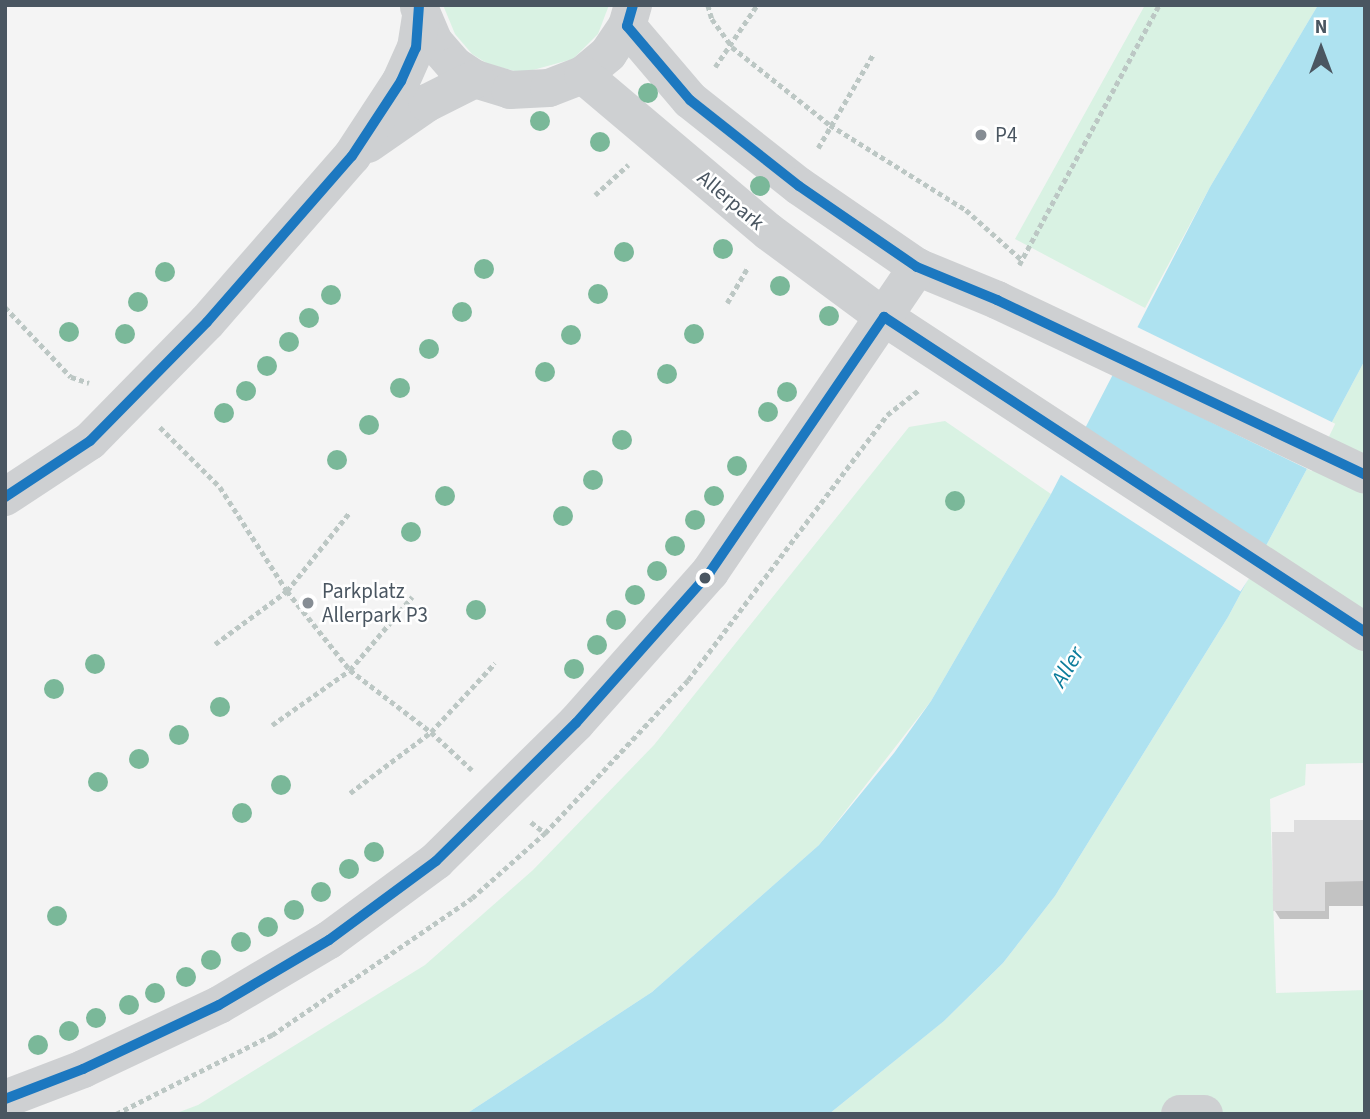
<!DOCTYPE html>
<html>
<head>
<meta charset="utf-8">
<style>
  body { margin:0 }
  #map { position:relative; width:1370px; height:1119px; overflow:hidden; background:#f4f4f4; font-family:"Source Sans 3",sans-serif }
  div>[style] { position:absolute }
  .green>* { inset:0; background:#d9f2e3 }
  .water>* { inset:0; background:#aee2f0 }
  .pier>* { inset:0; background:#f4f4f4; transform-origin:0 0 }
  .shadow>* { inset:0; background:#0003 }
  .building>* { inset:0; background:#ddddde }
  .path>* { height:4.5px; margin-top:-2.25px; transform-origin:0; background:repeating-linear-gradient(90deg,#bcc7c4 0 5px,transparent 0 8.5px) }
  .minor>* { height:38px; margin:-19px; padding:0 19px; transform-origin:19px; border-radius:19px; background:#ced0d2 }
  .bus-1>* { height:10px; margin:-5px; padding:0 5px; transform-origin:5px; border-radius:5px; background:#1c78c0 }
  .trees>* { width:20px; height:20px; margin:-10px; border-radius:50%; background:#7ab899 }
  .dots>* { width:19px; height:19px; translate:-50% -50%; box-sizing:border-box; border:4px solid #fff; border-radius:50% }
  span { translate:-50% -50%; white-space:nowrap; text-align:center; line-height:1.15; -webkit-text-stroke:5px #fff; paint-order:stroke }
  .poi-label { font-size:21px; color:#4a5661 }
  .left { translate:0 -50%; text-align:left }
  .street-label { font-size:21px; color:#4a5661 }
  .water-label { font-size:23px; color:#0c7c9b; font-style:italic }
  .frame { position:absolute; inset:0; border:7px solid #4a5661; pointer-events:none }
  .north { position:absolute; left:1286px; top:14px; width:70px; height:70px; -webkit-text-stroke:5px #fff; paint-order:stroke; rotate:0deg; font-size:19px; font-weight:700; line-height:28px; text-align:center; color:#4a5661 }
  .north::after { content:''; display:block; margin:auto; width:24px; height:32px; background:#4a5661; clip-path:polygon(50% 0,100% 100%,50% 72%,0 100%) }
</style>
</head>
<body>
<div id="map">
  <div class="green">
    <div style="clip-path:polygon(443px 5px,609px 5px,598px 34px,573px 59px,522px 73px,488px 64px,472px 54px,455px 34px)"></div>
    <div style="clip-path:polygon(1145px 5px,1318px 5px,1210px 187px,1145px 308px,1015px 239px)"></div>
    <div style="clip-path:polygon(1365px 360px,1365px 763px,1306px 764px,1305px 785px,1270px 799px,1276px 993px,1365px 990px,1365px 1114px,829px 1114px,945px 1020px,1003px 963px,1055px 896px,1228px 617px)"></div>
    <div style="clip-path:polygon(945px 421px,1051px 494px,931px 701px,819px 845px,652px 992px,466px 1114px,174px 1114px,198px 1105px,425px 965px,533px 870px,654px 745px,909px 427px)"></div>
  </div>
  <div class="water">
    <div style="clip-path:polygon(1318px 5px,1365px 5px,1365px 360px,1228px 617px,1055px 896px,1003px 963px,944px 1021px,829px 1114px,466px 1114px,652px 992px,819px 845px,894px 753px,931px 701px,1051px 494px,1210px 187px)"></div>
  </div>
  <div class="pier">
    <div style="left:1133px;top:325px;width:225px;height:53px;rotate:26deg"></div>
    <div style="left:1081px;top:426px;width:224px;height:52px;rotate:33deg"></div>
  </div>
  <div class="shadow">
    <div style="clip-path:polygon(1365px 822px,1365px 906px,1329px 906px,1329px 919px,1280px 919px,1275px 911px)"></div>
  </div>
  <div class="building">
    <div style="clip-path:polygon(1294px 820px,1365px 820px,1365px 881px,1325px 882px,1325px 911px,1273px 911px,1272px 832px,1294px 832px)"></div>
  </div>
  <div class="path">
    <div style="left:708px;top:5px;width:15px;rotate:74deg"></div>
    <div style="left:712px;top:19px;width:34px;rotate:54deg"></div>
    <div style="left:732px;top:47px;width:125px;rotate:38.5deg"></div>
    <div style="left:830px;top:125px;width:160px;rotate:32deg"></div>
    <div style="left:966px;top:210px;width:75px;rotate:41.8deg"></div>
    <div style="left:715px;top:67px;width:75px;rotate:-55.9deg"></div>
    <div style="left:818px;top:148px;width:110px;rotate:-59.5deg"></div>
    <div style="left:595px;top:195px;width:45px;rotate:-42.3deg"></div>
    <div style="left:1019px;top:265px;width:295px;rotate:-61.7deg"></div>
    <div style="left:727px;top:303px;width:42px;rotate:-59.7deg"></div>
    <div style="left:5px;top:307px;width:96px;rotate:46.7deg"></div>
    <div style="left:71px;top:377px;width:19px;rotate:18deg"></div>
    <div style="left:160px;top:427px;width:85px;rotate:45deg"></div>
    <div style="left:220px;top:487px;width:124px;rotate:57.2deg"></div>
    <div style="left:287px;top:591px;width:101px;rotate:51.4deg"></div>
    <div style="left:350px;top:670px;width:102px;rotate:37.4deg"></div>
    <div style="left:431px;top:732px;width:56px;rotate:42.8deg"></div>
    <div style="left:215px;top:644px;width:89px;rotate:-36.4deg"></div>
    <div style="left:287px;top:591px;width:100px;rotate:-51.5deg"></div>
    <div style="left:272px;top:725px;width:95px;rotate:-35.2deg"></div>
    <div style="left:350px;top:670px;width:96px;rotate:-49.7deg"></div>
    <div style="left:350px;top:793px;width:101px;rotate:-37deg"></div>
    <div style="left:431px;top:732px;width:94px;rotate:-47.2deg"></div>
    <div style="left:531px;top:822px;width:18px;rotate:38deg"></div>
    <div style="left:116px;top:1114px;width:175px;rotate:-26.9deg"></div>
    <div style="left:272px;top:1035px;width:242px;rotate:-34.4deg"></div>
    <div style="left:472px;top:898px;width:98px;rotate:-41.7deg"></div>
    <div style="left:545px;top:833px;width:209px;rotate:-46.9deg"></div>
    <div style="left:688px;top:680px;width:331px;rotate:-53.1deg"></div>
    <div style="left:887px;top:415px;width:42px;rotate:-38.2deg"></div>
  </div>
  <div class="minor">
    <div style="left:419px;top:7px;width:38px;rotate:67deg"></div>
    <div style="left:434px;top:42px;width:32px;rotate:49deg"></div>
    <div style="left:455px;top:66px;width:24px;rotate:33deg"></div>
    <div style="left:475px;top:79px;width:37px;rotate:17deg"></div>
    <div style="left:510px;top:90px;width:39px;rotate:-3deg"></div>
    <div style="left:549px;top:88px;width:36px;rotate:-21deg"></div>
    <div style="left:583px;top:75px;width:33px;rotate:-40deg"></div>
    <div style="left:608px;top:54px;width:34px;rotate:-56deg"></div>
    <div style="left:627px;top:26px;width:22px;rotate:-74deg"></div>
    <div style="left:627px;top:26px;width:97px;rotate:49.6deg"></div>
    <div style="left:690px;top:100px;width:139px;rotate:38.3deg"></div>
    <div style="left:799px;top:186px;width:143px;rotate:34.5deg"></div>
    <div style="left:917px;top:267px;width:87px;rotate:22.4deg"></div>
    <div style="left:997px;top:300px;width:407px;rotate:25.4deg"></div>
    <div style="left:583px;top:75px;width:243px;rotate:40.2deg"></div>
    <div style="left:769px;top:232px;width:143px;rotate:36.5deg"></div>
    <div style="left:884px;top:317px;width:575px;rotate:33.22deg"></div>
    <div style="left:368px;top:144px;width:72px;rotate:-34.8deg"></div>
    <div style="left:427px;top:103px;width:54px;rotate:-26.6deg"></div>
    <div style="left:5px;top:497px;width:102px;rotate:-33.4deg"></div>
    <div style="left:90px;top:441px;width:167px;rotate:-45.5deg"></div>
    <div style="left:207px;top:322px;width:220px;rotate:-48.9deg"></div>
    <div style="left:352px;top:156px;width:90px;rotate:-56.8deg"></div>
    <div style="left:401px;top:81px;width:36px;rotate:-66deg"></div>
    <div style="left:416px;top:48px;width:33px;rotate:-81deg"></div>
    <div style="left:5px;top:1099px;width:84px;rotate:-21deg"></div>
    <div style="left:83px;top:1069px;width:150px;rotate:-25.2deg"></div>
    <div style="left:219px;top:1005px;width:128px;rotate:-30.6deg"></div>
    <div style="left:329px;top:940px;width:133px;rotate:-36.4deg"></div>
    <div style="left:436px;top:861px;width:197px;rotate:-44.6deg"></div>
    <div style="left:576px;top:723px;width:202px;rotate:-48.4deg"></div>
    <div style="left:710px;top:572px;width:369px;rotate:-55.8deg"></div>
    <div style="left:1180px;top:1114px;width:24px"></div>
  </div>
  <div class="bus-1">
    <div style="left:633px;top:5px;width:22px;rotate:106deg"></div>
    <div style="left:627px;top:26px;width:97px;rotate:49.6deg"></div>
    <div style="left:690px;top:100px;width:139px;rotate:38.3deg"></div>
    <div style="left:799px;top:186px;width:143px;rotate:34.5deg"></div>
    <div style="left:917px;top:267px;width:87px;rotate:22.4deg"></div>
    <div style="left:997px;top:300px;width:407px;rotate:25.4deg"></div>
    <div style="left:5px;top:497px;width:102px;rotate:-33.4deg"></div>
    <div style="left:90px;top:441px;width:167px;rotate:-45.5deg"></div>
    <div style="left:207px;top:322px;width:220px;rotate:-48.9deg"></div>
    <div style="left:352px;top:156px;width:90px;rotate:-56.8deg"></div>
    <div style="left:401px;top:81px;width:36px;rotate:-66deg"></div>
    <div style="left:416px;top:48px;width:43px;rotate:-86deg"></div>
    <div style="left:5px;top:1099px;width:84px;rotate:-21deg"></div>
    <div style="left:83px;top:1069px;width:150px;rotate:-25.2deg"></div>
    <div style="left:219px;top:1005px;width:128px;rotate:-30.6deg"></div>
    <div style="left:329px;top:940px;width:133px;rotate:-36.4deg"></div>
    <div style="left:436px;top:861px;width:197px;rotate:-44.6deg"></div>
    <div style="left:576px;top:723px;width:202px;rotate:-48.4deg"></div>
    <div style="left:710px;top:572px;width:309px;rotate:-55.7deg"></div>
    <div style="left:884px;top:317px;width:575px;rotate:33.22deg"></div>
  </div>
  <div class="trees">
    <div style="left:648px;top:93px"></div>
    <div style="left:540px;top:121px"></div>
    <div style="left:600px;top:142px"></div>
    <div style="left:760px;top:186px"></div>
    <div style="left:723px;top:249px"></div>
    <div style="left:624px;top:252px"></div>
    <div style="left:484px;top:269px"></div>
    <div style="left:165px;top:272px"></div>
    <div style="left:780px;top:286px"></div>
    <div style="left:598px;top:294px"></div>
    <div style="left:331px;top:295px"></div>
    <div style="left:138px;top:302px"></div>
    <div style="left:462px;top:312px"></div>
    <div style="left:829px;top:316px"></div>
    <div style="left:309px;top:318px"></div>
    <div style="left:69px;top:332px"></div>
    <div style="left:125px;top:334px"></div>
    <div style="left:694px;top:334px"></div>
    <div style="left:571px;top:335px"></div>
    <div style="left:289px;top:342px"></div>
    <div style="left:429px;top:349px"></div>
    <div style="left:267px;top:366px"></div>
    <div style="left:545px;top:372px"></div>
    <div style="left:667px;top:374px"></div>
    <div style="left:400px;top:388px"></div>
    <div style="left:246px;top:391px"></div>
    <div style="left:787px;top:392px"></div>
    <div style="left:768px;top:412px"></div>
    <div style="left:224px;top:413px"></div>
    <div style="left:369px;top:425px"></div>
    <div style="left:622px;top:440px"></div>
    <div style="left:337px;top:460px"></div>
    <div style="left:737px;top:466px"></div>
    <div style="left:593px;top:480px"></div>
    <div style="left:445px;top:496px"></div>
    <div style="left:714px;top:496px"></div>
    <div style="left:955px;top:501px"></div>
    <div style="left:563px;top:516px"></div>
    <div style="left:695px;top:520px"></div>
    <div style="left:411px;top:532px"></div>
    <div style="left:675px;top:546px"></div>
    <div style="left:657px;top:571px"></div>
    <div style="left:635px;top:595px"></div>
    <div style="left:476px;top:610px"></div>
    <div style="left:616px;top:620px"></div>
    <div style="left:597px;top:645px"></div>
    <div style="left:95px;top:664px"></div>
    <div style="left:574px;top:669px"></div>
    <div style="left:54px;top:689px"></div>
    <div style="left:220px;top:707px"></div>
    <div style="left:179px;top:735px"></div>
    <div style="left:139px;top:759px"></div>
    <div style="left:98px;top:782px"></div>
    <div style="left:281px;top:785px"></div>
    <div style="left:242px;top:813px"></div>
    <div style="left:374px;top:852px"></div>
    <div style="left:349px;top:869px"></div>
    <div style="left:321px;top:892px"></div>
    <div style="left:294px;top:910px"></div>
    <div style="left:57px;top:916px"></div>
    <div style="left:268px;top:927px"></div>
    <div style="left:241px;top:942px"></div>
    <div style="left:211px;top:960px"></div>
    <div style="left:186px;top:977px"></div>
    <div style="left:155px;top:993px"></div>
    <div style="left:129px;top:1005px"></div>
    <div style="left:96px;top:1018px"></div>
    <div style="left:69px;top:1031px"></div>
    <div style="left:38px;top:1045px"></div>
  </div>
  <div class="dots">
    <div style="left:981px;top:135px;background:#868d94"></div>
    <div style="left:705px;top:578px;background:#4a5661"></div>
    <div style="left:308px;top:603px;background:#868d94"></div>
  </div>
  <div class="poi-label">
    <span class="left" style="left:995px;top:135px">P4</span>
    <span class="left" style="left:322px;top:603px">Parkplatz<br>Allerpark P3</span>
  </div>
  <div class="street-label">
    <span style="left:731px;top:200px;rotate:40deg">Allerpark</span>
  </div>
  <div class="water-label">
    <span style="left:1068px;top:667px;rotate:-59deg">Aller</span>
  </div>
  <div class="frame"></div>
  <div class="north">N</div>
</div>
</body>
</html>
